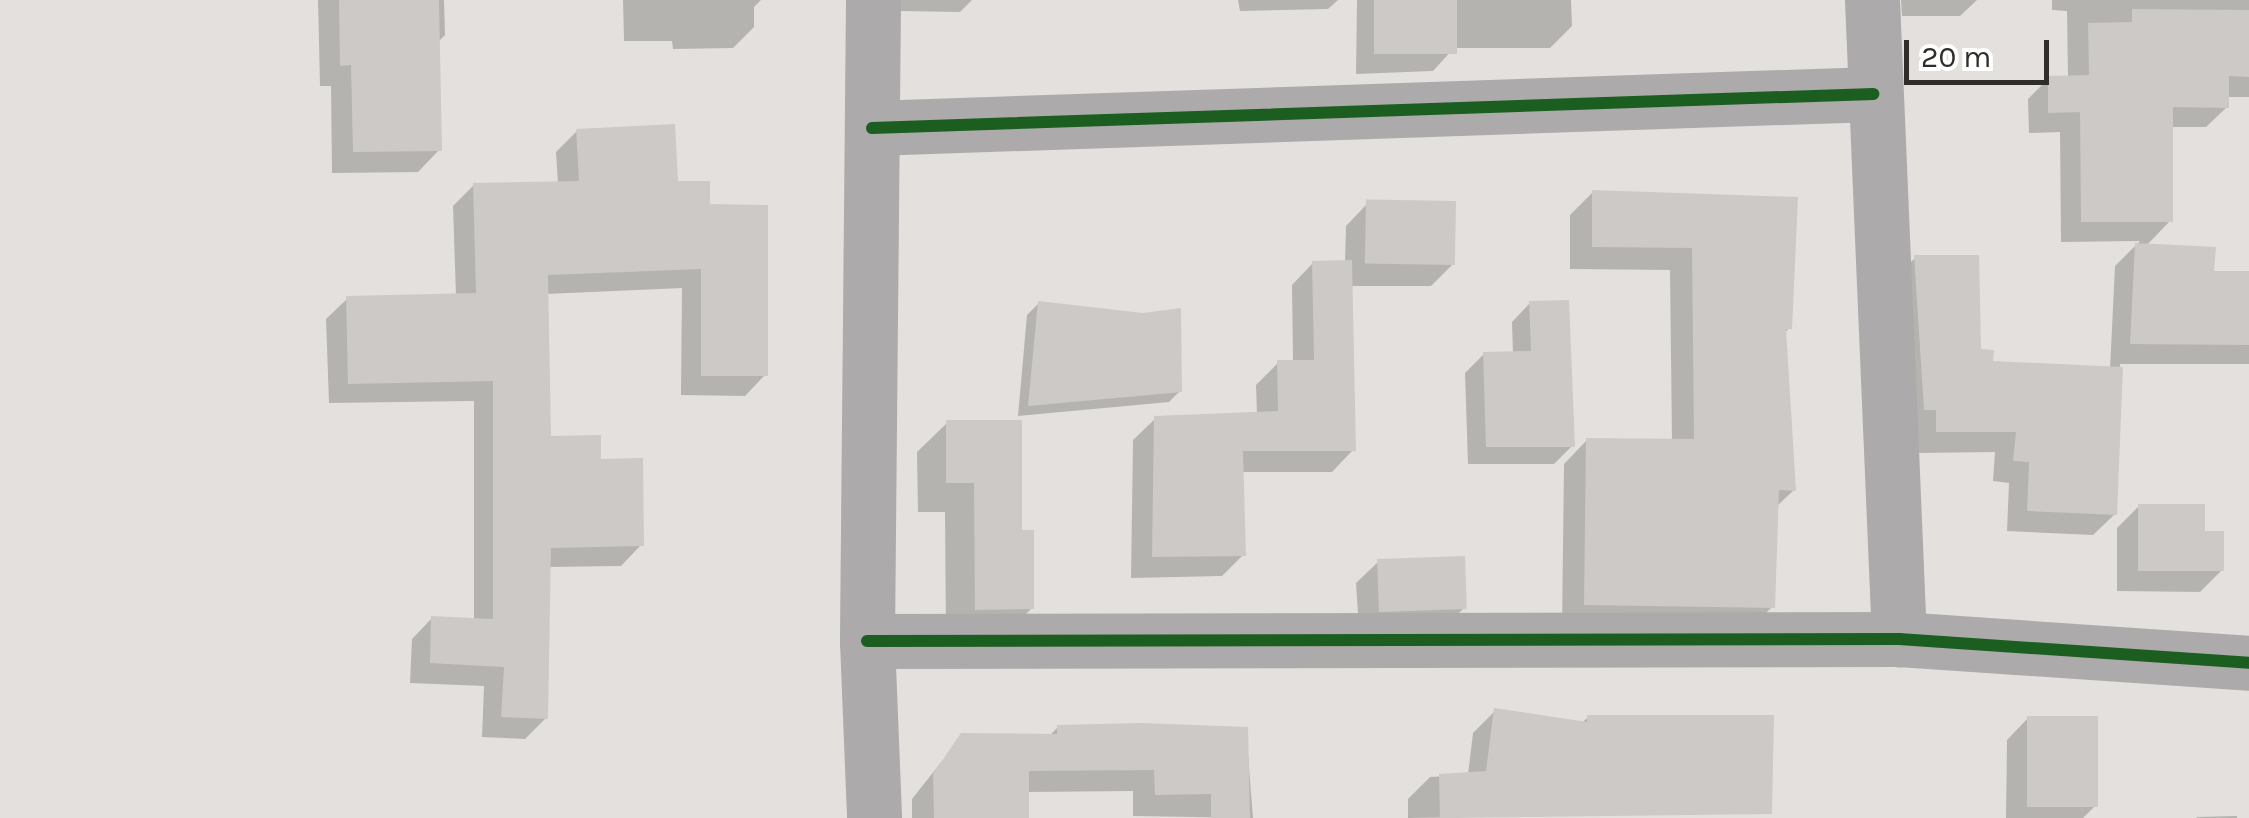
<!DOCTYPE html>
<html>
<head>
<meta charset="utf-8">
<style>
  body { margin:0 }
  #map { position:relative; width:2249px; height:818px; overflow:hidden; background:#e3e0dd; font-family:Karla,sans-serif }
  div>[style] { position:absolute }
  .shadow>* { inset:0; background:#0003 }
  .building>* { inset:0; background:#ccc9c7; transform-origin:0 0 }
  .minor>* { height:55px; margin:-27.5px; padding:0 27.5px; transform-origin:27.5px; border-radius:27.5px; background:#acaaaa }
  .cycleway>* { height:12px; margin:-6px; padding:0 6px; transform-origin:6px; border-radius:6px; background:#1b5e20 }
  span { translate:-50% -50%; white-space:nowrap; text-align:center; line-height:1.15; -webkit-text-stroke:9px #fff; paint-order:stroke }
  .scale { position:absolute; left:1904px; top:40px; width:145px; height:45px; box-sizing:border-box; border:5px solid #302e2b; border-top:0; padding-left:12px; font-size:30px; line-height:35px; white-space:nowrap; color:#302e2b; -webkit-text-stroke:8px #fff; paint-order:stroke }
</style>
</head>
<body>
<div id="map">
  <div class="shadow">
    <div style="clip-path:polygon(318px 0,444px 0,445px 35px,437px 43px,439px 150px,418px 172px,332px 173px,331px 86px,320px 86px)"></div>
    <div style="clip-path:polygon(623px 0,761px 0,754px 7px,754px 27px,733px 48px,673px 49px,672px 41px,624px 41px)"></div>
    <div style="clip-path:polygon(900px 0,972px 0,960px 12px,900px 11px)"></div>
    <div style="clip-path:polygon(1238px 0,1338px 0,1328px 9px,1240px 11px)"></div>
    <div style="clip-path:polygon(1357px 0,1571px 0,1572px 26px,1550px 48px,1454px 48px,1433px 71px,1356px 74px)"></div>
    <div style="clip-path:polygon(1901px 0,1977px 0,1960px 16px,1902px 16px)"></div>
    <div style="clip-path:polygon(2052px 0,2249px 0,2249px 97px,2227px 97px,2227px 107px,2206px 127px,2170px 127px,2170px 221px,2146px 246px,2211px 273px,2249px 273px,2249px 364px,2120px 364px,2115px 514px,2093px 535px,2007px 531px,2009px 483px,1993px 481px,1995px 452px,1916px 453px,1894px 279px,1915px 258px,1991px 364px,2110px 369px,2115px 266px,2140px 241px,2061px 242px,2060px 132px,2029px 133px,2028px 99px,2049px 78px,2068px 78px,2067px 11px,2052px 10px)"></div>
    <div style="clip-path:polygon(577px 131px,708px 207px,765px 375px,745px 396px,681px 395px,682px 288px,546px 294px,548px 439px,599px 461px,641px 545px,621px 566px,548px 567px,546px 718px,525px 739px,482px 737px,484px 686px,410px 683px,412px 639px,432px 618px,474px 620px,474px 401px,329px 403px,326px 319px,347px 299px,456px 296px,453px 206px,474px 185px,558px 184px,556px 152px)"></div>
    <div style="clip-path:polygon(1593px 192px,1795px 200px,1789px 328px,1784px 334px,1794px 490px,1777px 506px,1772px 607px,1749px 630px,1562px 627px,1564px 464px,1587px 440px,1672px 441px,1670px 270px,1570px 269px,1570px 215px)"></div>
    <div style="clip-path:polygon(1367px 204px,1453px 264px,1431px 286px,1350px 286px,1353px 450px,1332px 472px,1241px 472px,1243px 555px,1222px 576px,1131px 578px,1133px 440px,1155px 419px,1257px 414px,1256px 385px,1278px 363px,1293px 363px,1292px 285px,1313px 263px,1345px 262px,1346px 226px)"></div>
    <div style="clip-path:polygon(1530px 303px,1572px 446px,1554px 464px,1468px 464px,1465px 373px,1484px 354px,1513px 354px,1512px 322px)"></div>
    <div style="clip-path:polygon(1038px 304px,1130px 314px,1180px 391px,1169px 402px,1018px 416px,1027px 315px)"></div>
    <div style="clip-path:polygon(947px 423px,1020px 533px,1032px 608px,1002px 638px,946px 638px,945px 512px,918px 512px,917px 452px)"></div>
    <div style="clip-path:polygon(2139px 506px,2203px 533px,2222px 570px,2200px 592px,2117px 591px,2117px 528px)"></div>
    <div style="clip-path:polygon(1378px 562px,1464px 608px,1442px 629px,1359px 629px,1356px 583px)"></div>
    <div style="clip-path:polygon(1495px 711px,1581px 724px,1588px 717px,1770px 813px,1408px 818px,1408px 799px,1430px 777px,1468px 775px,1473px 733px)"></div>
    <div style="clip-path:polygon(2028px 718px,2095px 806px,2083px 818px,2006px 818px,2007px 740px)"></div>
    <div style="clip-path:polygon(1058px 727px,1246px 729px,1253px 818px,1133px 816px,1133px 791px,1029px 792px,1029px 818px,912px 818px,912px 799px,962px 736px,1049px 736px)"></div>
    <div style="clip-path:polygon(2237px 816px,2237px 818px,2196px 818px,2197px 817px)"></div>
  </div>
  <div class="building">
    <div style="clip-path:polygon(339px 0,439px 0,442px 151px,353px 152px,351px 65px,340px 66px)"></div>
    <div style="left:1374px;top:0;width:83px;height:54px"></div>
    <div style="clip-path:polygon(2132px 9px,2249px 10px,2249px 77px,2229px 76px,2229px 108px,2173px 107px,2173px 222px,2081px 222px,2080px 112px,2048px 113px,2048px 76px,2089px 75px,2088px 23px,2132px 22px)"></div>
    <div style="clip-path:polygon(675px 124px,678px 181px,710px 181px,710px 204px,768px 205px,768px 376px,701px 376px,701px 269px,548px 275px,551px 436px,601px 435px,601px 459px,643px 458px,644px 546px,551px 548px,548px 719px,501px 717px,504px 667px,430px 663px,431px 616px,493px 619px,493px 381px,348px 384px,346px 296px,476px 293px,473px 183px,579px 181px,576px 129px)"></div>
    <div style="clip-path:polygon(1592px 190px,1798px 197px,1792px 329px,1786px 329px,1796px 491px,1779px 490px,1775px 608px,1584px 605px,1586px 438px,1694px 439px,1692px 248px,1592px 247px)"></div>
    <div style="left:1456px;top:201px;width:64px;height:90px;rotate:91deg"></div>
    <div style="clip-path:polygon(2135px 243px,2216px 247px,2214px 271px,2249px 271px,2249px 345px,2130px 344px)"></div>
    <div style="clip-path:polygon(1914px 255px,1979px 255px,1981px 349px,1994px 350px,1993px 361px,2123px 367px,2117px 515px,2027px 511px,2029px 462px,2013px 461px,2016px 432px,1936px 432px,1936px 410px,1924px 410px)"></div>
    <div style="clip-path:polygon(1352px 260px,1356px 451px,1243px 451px,1246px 556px,1152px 557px,1154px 416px,1278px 411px,1277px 360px,1314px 360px,1312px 261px)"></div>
    <div style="clip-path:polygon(1569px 300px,1575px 447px,1486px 447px,1483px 352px,1531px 351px,1529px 301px)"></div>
    <div style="clip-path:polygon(1038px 301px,1143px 313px,1181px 308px,1182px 392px,1028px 406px)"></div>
    <div style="clip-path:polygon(946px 420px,1022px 420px,1022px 530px,1034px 530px,1034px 609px,975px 610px,974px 483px,946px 483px)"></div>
    <div style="clip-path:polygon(2138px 504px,2205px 504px,2205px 531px,2224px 531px,2224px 571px,2138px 571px)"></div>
    <div style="left:1465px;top:556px;width:53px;height:88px;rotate:88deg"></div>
    <div style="clip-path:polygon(1494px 708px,1587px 722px,1587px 715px,1774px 715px,1772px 814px,1440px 818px,1439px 774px,1486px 771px)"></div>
    <div style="left:2027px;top:716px;width:71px;height:91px"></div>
    <div style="clip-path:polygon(1141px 723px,1248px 727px,1250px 818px,1211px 818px,1211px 794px,1155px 795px,1154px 770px,1029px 771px,1029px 818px,934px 818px,933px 774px,961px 733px,1057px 734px,1057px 725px)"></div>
  </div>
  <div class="minor">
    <div style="left:873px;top:0;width:641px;rotate:90.54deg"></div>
    <div style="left:867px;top:641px;width:177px;rotate:87.7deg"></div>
    <div style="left:1872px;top:0;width:640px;rotate:87.58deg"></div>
    <div style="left:872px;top:128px;width:1002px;rotate:-1.95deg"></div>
    <div style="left:867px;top:641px;width:1032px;rotate:-0.11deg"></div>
    <div style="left:1899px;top:639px;width:351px;rotate:3.9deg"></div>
  </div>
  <div class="cycleway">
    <div style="left:872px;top:128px;width:1002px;rotate:-1.95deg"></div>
    <div style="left:867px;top:641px;width:1032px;rotate:-0.11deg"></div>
    <div style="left:1899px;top:639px;width:351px;rotate:3.9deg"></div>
  </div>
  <div class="scale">20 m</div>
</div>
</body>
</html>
